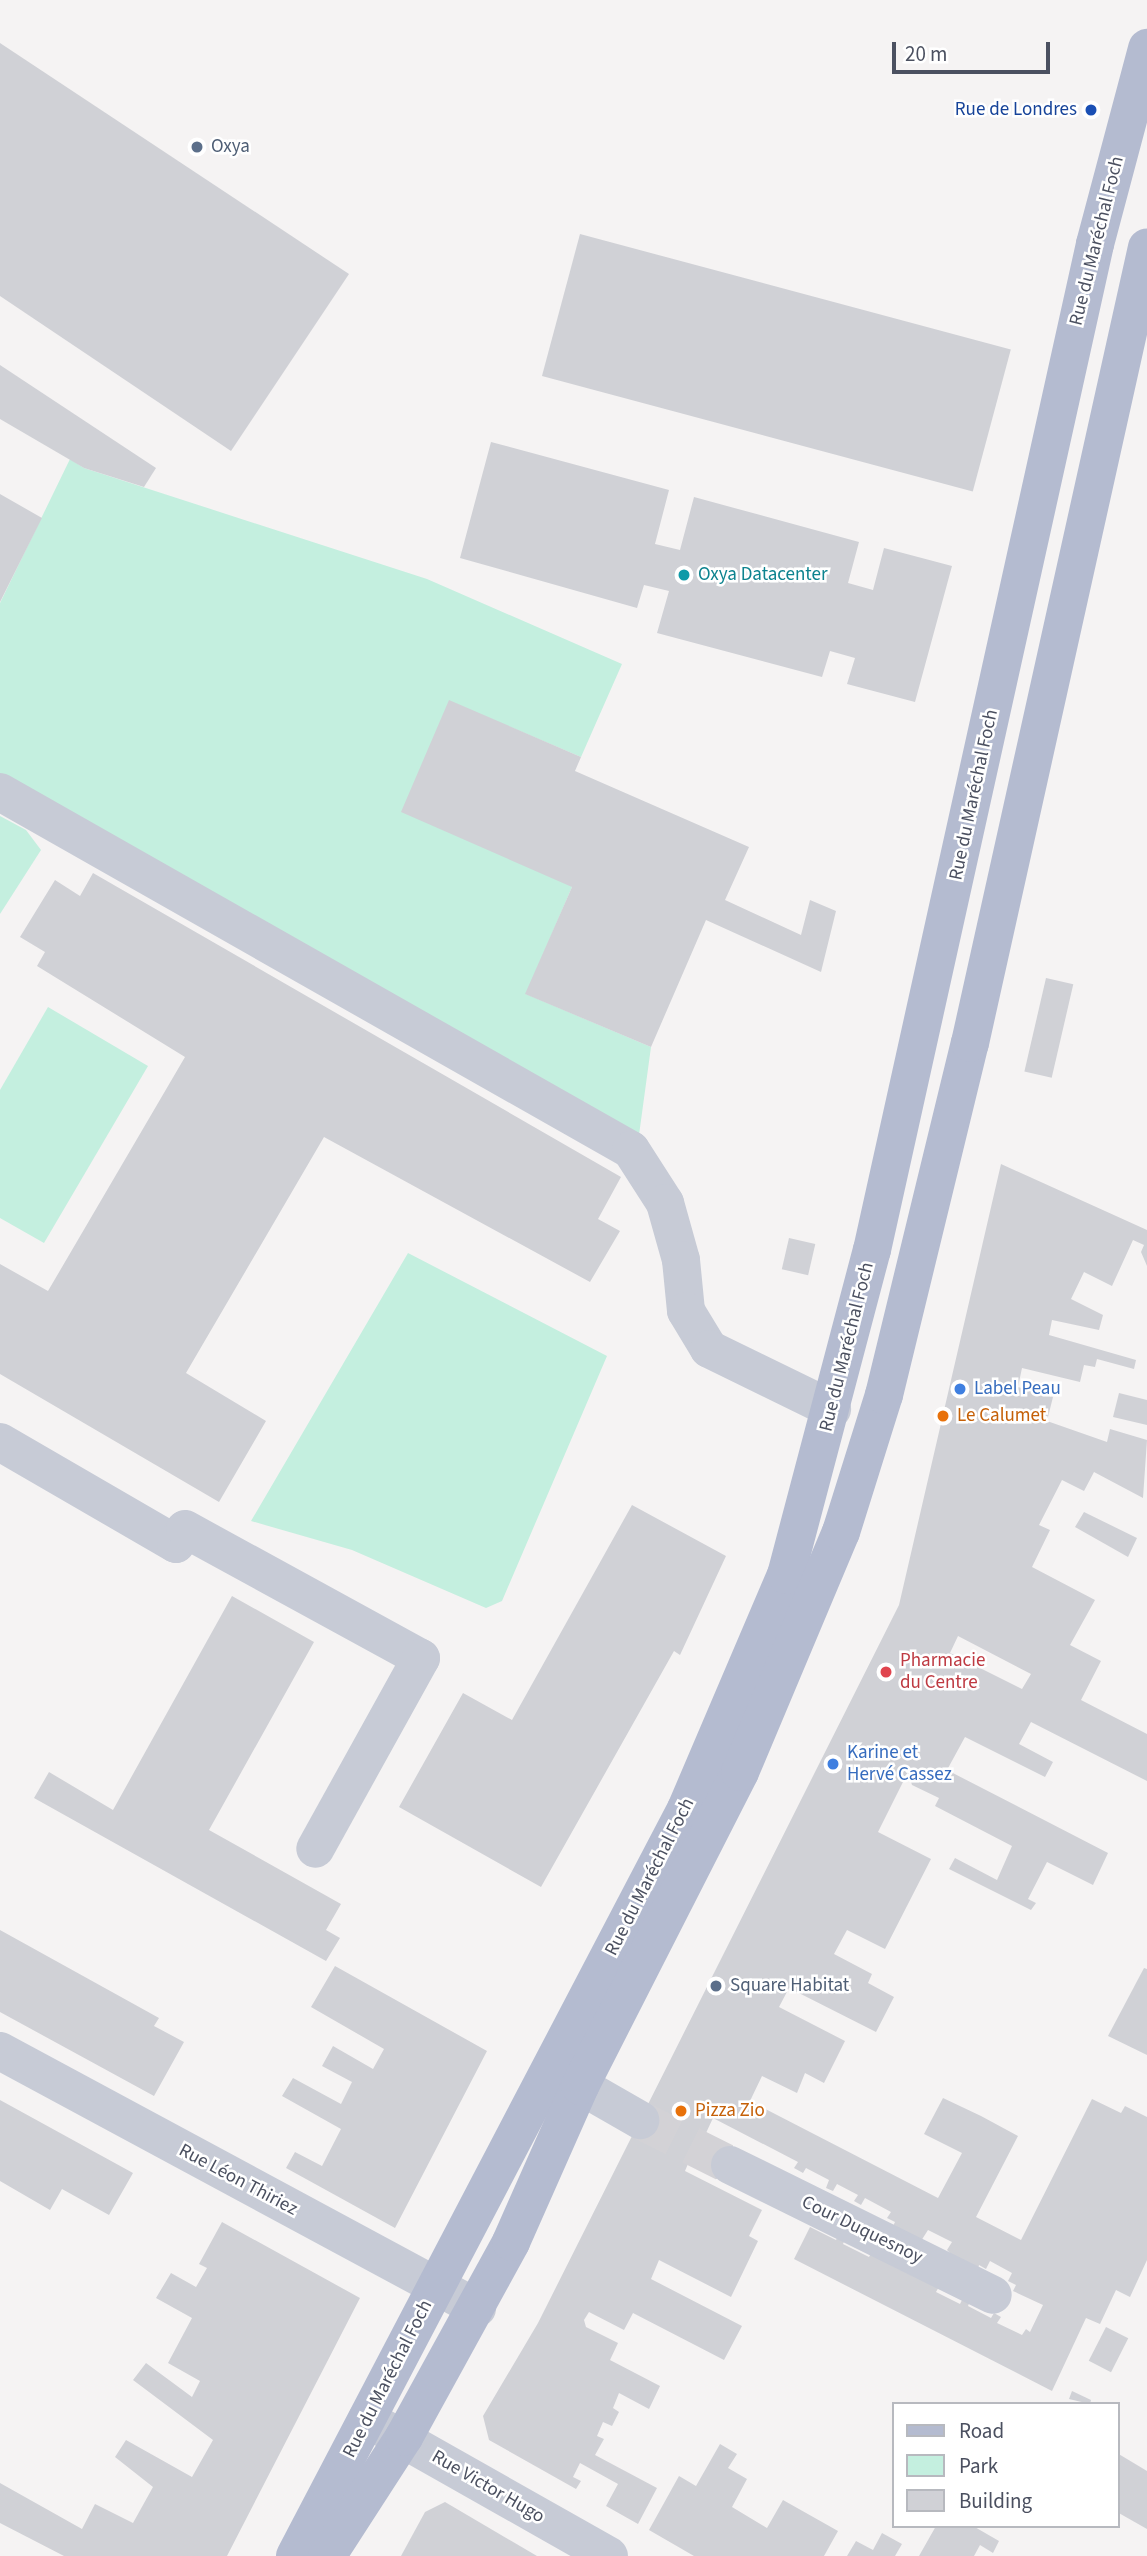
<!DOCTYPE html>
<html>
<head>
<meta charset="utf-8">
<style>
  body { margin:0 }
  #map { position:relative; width:1147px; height:2556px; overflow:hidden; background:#f5f3f3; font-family:"Source Sans 3",sans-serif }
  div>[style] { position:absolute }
  .green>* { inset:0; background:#c4efdf }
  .building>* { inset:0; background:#d0d1d6; transform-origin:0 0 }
  .minor-tunnel>* { height:38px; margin-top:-19px; transform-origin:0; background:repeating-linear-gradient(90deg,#d3d2d6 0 38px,transparent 0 57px) }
  .minor>* { height:38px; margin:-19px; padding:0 19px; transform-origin:19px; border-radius:19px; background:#c7cbd6 }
  .major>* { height:38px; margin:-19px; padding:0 19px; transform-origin:19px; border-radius:19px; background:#b4bbd0 }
  .dots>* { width:19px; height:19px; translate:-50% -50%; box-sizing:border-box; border:4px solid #fff; border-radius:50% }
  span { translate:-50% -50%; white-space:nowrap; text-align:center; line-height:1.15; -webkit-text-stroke:5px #fff; paint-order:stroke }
  .transit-label { font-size:19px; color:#164399 }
  .right { translate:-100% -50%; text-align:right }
  .service-label { font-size:19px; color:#4e5e75 }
  .left { translate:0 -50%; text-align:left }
  .street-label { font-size:19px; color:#4b5060 }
  .culture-label { font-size:19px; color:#0d838f }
  .shop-label { font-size:19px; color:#366cbe }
  .food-label { font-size:19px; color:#c56008 }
  .health-label { font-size:19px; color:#be3a42 }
  .legend { position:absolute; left:892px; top:2402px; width:228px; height:126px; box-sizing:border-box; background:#fff; border:2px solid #b7b9bf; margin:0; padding:9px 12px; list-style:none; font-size:21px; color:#4b5060 }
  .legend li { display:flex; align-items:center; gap:14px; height:35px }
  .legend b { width:35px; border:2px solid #b7b9bf }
  .scale { position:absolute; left:892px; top:42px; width:158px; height:32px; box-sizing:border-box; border:4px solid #4b5060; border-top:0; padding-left:9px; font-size:21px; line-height:24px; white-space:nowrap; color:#4b5060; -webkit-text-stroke:5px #fff; paint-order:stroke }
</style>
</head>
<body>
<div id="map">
  <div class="green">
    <div style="clip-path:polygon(70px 459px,84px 468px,427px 579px,622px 664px,581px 757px,449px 701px,572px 887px,526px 994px,651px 1047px,639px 1135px,0 779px,0 603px)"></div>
    <div style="clip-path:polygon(0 816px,26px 830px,41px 850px,0 914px)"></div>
    <div style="clip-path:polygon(48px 1007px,148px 1066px,44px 1243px,0 1218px,0 1090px)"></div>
    <div style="clip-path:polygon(408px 1253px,607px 1356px,502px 1601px,486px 1608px,352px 1550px,251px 1521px)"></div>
  </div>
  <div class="building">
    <div style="clip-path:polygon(0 43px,349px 274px,231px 451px,0 296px)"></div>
    <div style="left:580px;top:234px;width:446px;height:147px;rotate:15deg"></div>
    <div style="clip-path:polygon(0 365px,156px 468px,144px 487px,84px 468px,0 419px)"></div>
    <div style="clip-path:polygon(491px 442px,669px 490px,655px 544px,680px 550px,694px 497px,859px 542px,848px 583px,873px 590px,884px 548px,952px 566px,915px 702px,847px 684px,855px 658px,830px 651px,822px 677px,657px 633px,669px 591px,644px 585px,637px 608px,460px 558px)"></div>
    <div style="clip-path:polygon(0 494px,42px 518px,0 602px)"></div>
    <div style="clip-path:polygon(449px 700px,581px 757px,575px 771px,749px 847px,725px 900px,801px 935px,810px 900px,836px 911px,821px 972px,706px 920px,651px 1047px,525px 994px,572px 887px,401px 812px)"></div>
    <div style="clip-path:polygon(93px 873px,621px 1177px,598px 1219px,620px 1231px,590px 1282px,324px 1137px,186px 1373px,266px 1421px,219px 1502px,0 1374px,0 1264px,48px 1291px,185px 1057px,37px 966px,45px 952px,20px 937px,55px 880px,80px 896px)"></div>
    <div style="left:1046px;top:978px;width:28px;height:96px;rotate:13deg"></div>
    <div style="clip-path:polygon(evenodd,1001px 1164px,1147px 1230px,1147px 1266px,1141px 1252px,1144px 1245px,1133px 1240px,1112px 1286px,1084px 1272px,1071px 1299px,1103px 1315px,1099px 1330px,1052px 1320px,1049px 1335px,1136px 1360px,1134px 1369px,1097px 1359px,1095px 1367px,1084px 1365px,1080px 1382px,1022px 1368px,1018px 1387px,1053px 1397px,1047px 1421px,1107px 1442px,1110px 1429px,1147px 1440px,1143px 1498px,1094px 1472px,1084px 1491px,1062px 1480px,1039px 1525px,1050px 1530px,1032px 1567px,1095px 1600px,1070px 1645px,1101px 1661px,1081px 1700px,1147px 1734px,1147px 1781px,1031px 1722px,1019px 1744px,1053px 1762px,1045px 1777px,965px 1737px,947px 1770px,1108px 1853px,1093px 1885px,1047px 1862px,1028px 1899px,1036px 1903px,1031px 1910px,949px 1869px,955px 1858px,997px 1880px,1012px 1846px,935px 1806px,939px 1798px,912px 1785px,908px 1772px,878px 1832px,931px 1859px,885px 1949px,847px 1930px,834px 1954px,872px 1974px,868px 1983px,894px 1997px,876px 2032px,789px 1988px,779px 2007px,845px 2041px,824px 2083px,805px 2073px,797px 2093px,762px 2076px,750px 2101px,938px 2198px,962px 2153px,924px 2134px,943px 2098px,981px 2116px,1018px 2136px,976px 2217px,1021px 2240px,1092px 2099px,1121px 2113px,1125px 2106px,1147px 2117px,1147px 2260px,1130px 2297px,1116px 2290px,1100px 2324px,1086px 2318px,1052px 2391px,794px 2259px,810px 2227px,836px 2240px,839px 2233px,846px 2237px,843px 2244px,869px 2257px,873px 2250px,940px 2285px,936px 2292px,960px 2304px,963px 2298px,970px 2301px,968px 2306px,991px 2318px,994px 2313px,1001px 2317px,997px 2323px,1022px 2335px,1026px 2329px,1030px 2332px,1043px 2305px,1013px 2291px,1016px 2285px,1008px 2281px,1012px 2273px,990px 2261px,986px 2269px,979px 2265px,978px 2269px,954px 2257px,947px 2250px,952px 2242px,928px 2230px,921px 2241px,893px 2226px,895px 2222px,887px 2218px,891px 2212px,865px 2198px,861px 2205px,854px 2201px,858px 2195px,837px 2184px,833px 2191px,826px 2188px,829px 2180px,806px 2168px,803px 2173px,794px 2168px,798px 2162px,713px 2118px,706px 2133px,715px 2138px,711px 2146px,734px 2157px,725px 2176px,690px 2159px,685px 2171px,762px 2210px,749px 2236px,758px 2241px,731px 2297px,659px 2260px,651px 2279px,742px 2326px,724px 2360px,633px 2313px,624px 2330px,589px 2312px,584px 2320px,586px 2327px,618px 2343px,610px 2360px,660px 2386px,649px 2409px,619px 2393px,613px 2408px,619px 2412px,612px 2426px,603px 2422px,597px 2436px,604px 2439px,595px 2455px,657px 2488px,638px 2524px,606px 2506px,618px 2484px,580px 2463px,573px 2477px,581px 2481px,576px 2489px,489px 2440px,483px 2416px,538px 2323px,899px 1605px,1001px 1164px,958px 1636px,1031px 1674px,1022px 1689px,950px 1653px,958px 1636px)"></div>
    <div style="left:789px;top:1238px;width:27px;height:32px;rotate:13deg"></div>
    <div style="clip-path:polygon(1119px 1393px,1147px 1400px,1147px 1425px,1113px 1417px)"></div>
    <div style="clip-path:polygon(632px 1505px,726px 1556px,680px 1655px,674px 1651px,541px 1887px,399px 1807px,463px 1693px,512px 1720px)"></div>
    <div style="clip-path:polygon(1084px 1512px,1137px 1538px,1128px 1557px,1075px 1527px)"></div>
    <div style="clip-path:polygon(232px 1596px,314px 1642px,209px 1830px,341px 1904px,326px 1930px,340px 1938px,326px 1961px,34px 1798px,49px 1772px,113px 1810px)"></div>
    <div style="clip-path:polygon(0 1930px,159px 2018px,154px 2026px,184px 2042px,154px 2096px,0 2012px)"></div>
    <div style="clip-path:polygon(335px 1966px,487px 2051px,395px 2228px,286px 2168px,295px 2152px,322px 2166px,341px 2129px,282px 2096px,293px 2078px,341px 2104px,352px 2082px,322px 2066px,333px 2046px,373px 2069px,384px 2049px,311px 2007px)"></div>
    <div style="clip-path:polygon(1144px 1968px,1147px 1969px,1147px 2055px,1108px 2036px)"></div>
    <div style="clip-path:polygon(0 2100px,133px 2173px,109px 2215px,62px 2189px,50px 2210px,0 2181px)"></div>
    <div style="clip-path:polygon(222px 2222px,360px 2298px,227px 2556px,64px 2556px,0 2523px,0 2483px,82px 2529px,95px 2504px,133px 2523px,153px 2487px,115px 2457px,126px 2440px,192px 2477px,213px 2440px,133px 2380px,146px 2363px,192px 2397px,200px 2381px,168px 2363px,192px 2318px,156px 2298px,171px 2273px,196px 2287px,207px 2268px,199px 2264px)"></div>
    <div style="left:1106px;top:2327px;width:25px;height:38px;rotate:27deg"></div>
    <div style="clip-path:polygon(1072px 2391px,1091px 2400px,1090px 2404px,1069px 2399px)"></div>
    <div style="clip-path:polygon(720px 2444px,737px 2454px,728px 2468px,747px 2479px,732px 2507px,767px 2528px,783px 2500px,838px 2531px,824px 2556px,694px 2556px,649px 2530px,679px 2476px,696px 2486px)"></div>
    <div style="clip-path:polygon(1117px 2453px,1147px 2471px,1147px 2529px,1117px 2512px)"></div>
    <div style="clip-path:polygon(445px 2502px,537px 2556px,401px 2556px,425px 2512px)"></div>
    <div style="clip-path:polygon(936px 2526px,973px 2526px,999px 2541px,993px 2553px,980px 2545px,974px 2556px,919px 2556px)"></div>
    <div style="clip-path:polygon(882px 2533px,902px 2544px,895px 2556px,847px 2556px,856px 2541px,873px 2550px)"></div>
  </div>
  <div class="minor-tunnel">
    <div style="left:640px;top:2120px;width:101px;rotate:26.6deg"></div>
  </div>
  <div class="minor">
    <div style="left:0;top:792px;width:725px;rotate:29.57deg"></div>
    <div style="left:631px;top:1150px;width:63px;rotate:57.3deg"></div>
    <div style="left:665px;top:1203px;width:59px;rotate:74.3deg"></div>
    <div style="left:681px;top:1260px;width:51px;rotate:84.4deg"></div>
    <div style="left:686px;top:1311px;width:44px;rotate:58.8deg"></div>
    <div style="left:709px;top:1349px;width:137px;rotate:26deg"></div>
    <div style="left:0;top:1442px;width:203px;rotate:30.1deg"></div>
    <div style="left:176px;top:1544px;width:17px;rotate:-59deg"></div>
    <div style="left:185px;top:1529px;width:269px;rotate:28.7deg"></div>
    <div style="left:421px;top:1658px;width:218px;rotate:119deg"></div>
    <div style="left:0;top:2051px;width:542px;rotate:28.32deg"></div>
    <div style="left:551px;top:2069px;width:103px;rotate:29.8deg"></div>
    <div style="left:730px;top:2165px;width:293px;rotate:26.3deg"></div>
    <div style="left:367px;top:2419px;width:278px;rotate:29.5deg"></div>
  </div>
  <div class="major">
    <div style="left:295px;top:2556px;width:843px;rotate:-62.37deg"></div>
    <div style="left:686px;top:1809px;width:254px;rotate:-66.9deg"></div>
    <div style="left:786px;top:1575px;width:336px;rotate:-75.2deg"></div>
    <div style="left:872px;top:1250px;width:1030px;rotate:-77.5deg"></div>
    <div style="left:1095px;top:244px;width:203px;rotate:-75.1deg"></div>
    <div style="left:327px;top:2556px;width:142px;rotate:-57.1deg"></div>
    <div style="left:404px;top:2437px;width:222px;rotate:-61.2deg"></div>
    <div style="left:511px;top:2242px;width:171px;rotate:-66.1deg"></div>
    <div style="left:580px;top:2086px;width:352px;rotate:-63deg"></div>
    <div style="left:740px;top:1772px;width:260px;rotate:-67.2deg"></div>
    <div style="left:841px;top:1532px;width:144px;rotate:-72.6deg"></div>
    <div style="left:884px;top:1395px;width:362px;rotate:-76.3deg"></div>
    <div style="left:970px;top:1043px;width:815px;rotate:-77.46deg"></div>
  </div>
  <div class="dots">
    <div style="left:1091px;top:110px;background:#1a4fb4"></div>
    <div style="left:197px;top:147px;background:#5c6f8a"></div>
    <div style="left:684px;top:575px;background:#0f9aa8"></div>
    <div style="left:960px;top:1389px;background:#3f7fe0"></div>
    <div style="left:943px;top:1416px;background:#e8710a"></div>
    <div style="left:886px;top:1672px;background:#e0444e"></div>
    <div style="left:833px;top:1764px;background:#3f7fe0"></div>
    <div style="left:716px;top:1986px;background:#5c6f8a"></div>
    <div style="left:681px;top:2111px;background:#e8710a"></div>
  </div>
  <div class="transit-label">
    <span class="right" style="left:1077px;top:110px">Rue de Londres</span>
  </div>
  <div class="service-label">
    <span class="left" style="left:211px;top:147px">Oxya</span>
    <span class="left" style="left:730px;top:1986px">Square Habitat</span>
  </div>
  <div class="street-label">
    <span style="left:1097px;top:241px;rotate:-76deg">Rue du Maréchal Foch</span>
    <span style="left:974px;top:795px;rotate:-78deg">Rue du Maréchal Foch</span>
    <span style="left:847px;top:1347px;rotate:-76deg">Rue du Maréchal Foch</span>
    <span style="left:650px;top:1877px;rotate:-63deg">Rue du Maréchal Foch</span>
    <span style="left:238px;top:2180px;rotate:28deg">Rue Léon Thiriez</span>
    <span style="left:862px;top:2230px;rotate:26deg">Cour Duquesnoy</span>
    <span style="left:388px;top:2379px;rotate:-63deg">Rue du Maréchal Foch</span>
    <span style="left:488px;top:2487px;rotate:30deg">Rue Victor Hugo</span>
  </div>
  <div class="culture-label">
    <span class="left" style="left:698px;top:575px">Oxya Datacenter</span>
  </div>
  <div class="shop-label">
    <span class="left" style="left:974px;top:1389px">Label Peau</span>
    <span class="left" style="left:847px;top:1764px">Karine et<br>Hervé Cassez</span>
  </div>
  <div class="food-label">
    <span class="left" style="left:957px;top:1416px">Le Calumet</span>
    <span class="left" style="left:695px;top:2111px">Pizza Zio</span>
  </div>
  <div class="health-label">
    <span class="left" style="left:900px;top:1672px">Pharmacie<br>du Centre</span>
  </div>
  <ul class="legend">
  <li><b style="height:9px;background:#b4bbd0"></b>Road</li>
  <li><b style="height:19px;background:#c4efdf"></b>Park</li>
  <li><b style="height:19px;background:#d0d1d6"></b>Building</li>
  </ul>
  <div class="scale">20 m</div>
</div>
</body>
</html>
